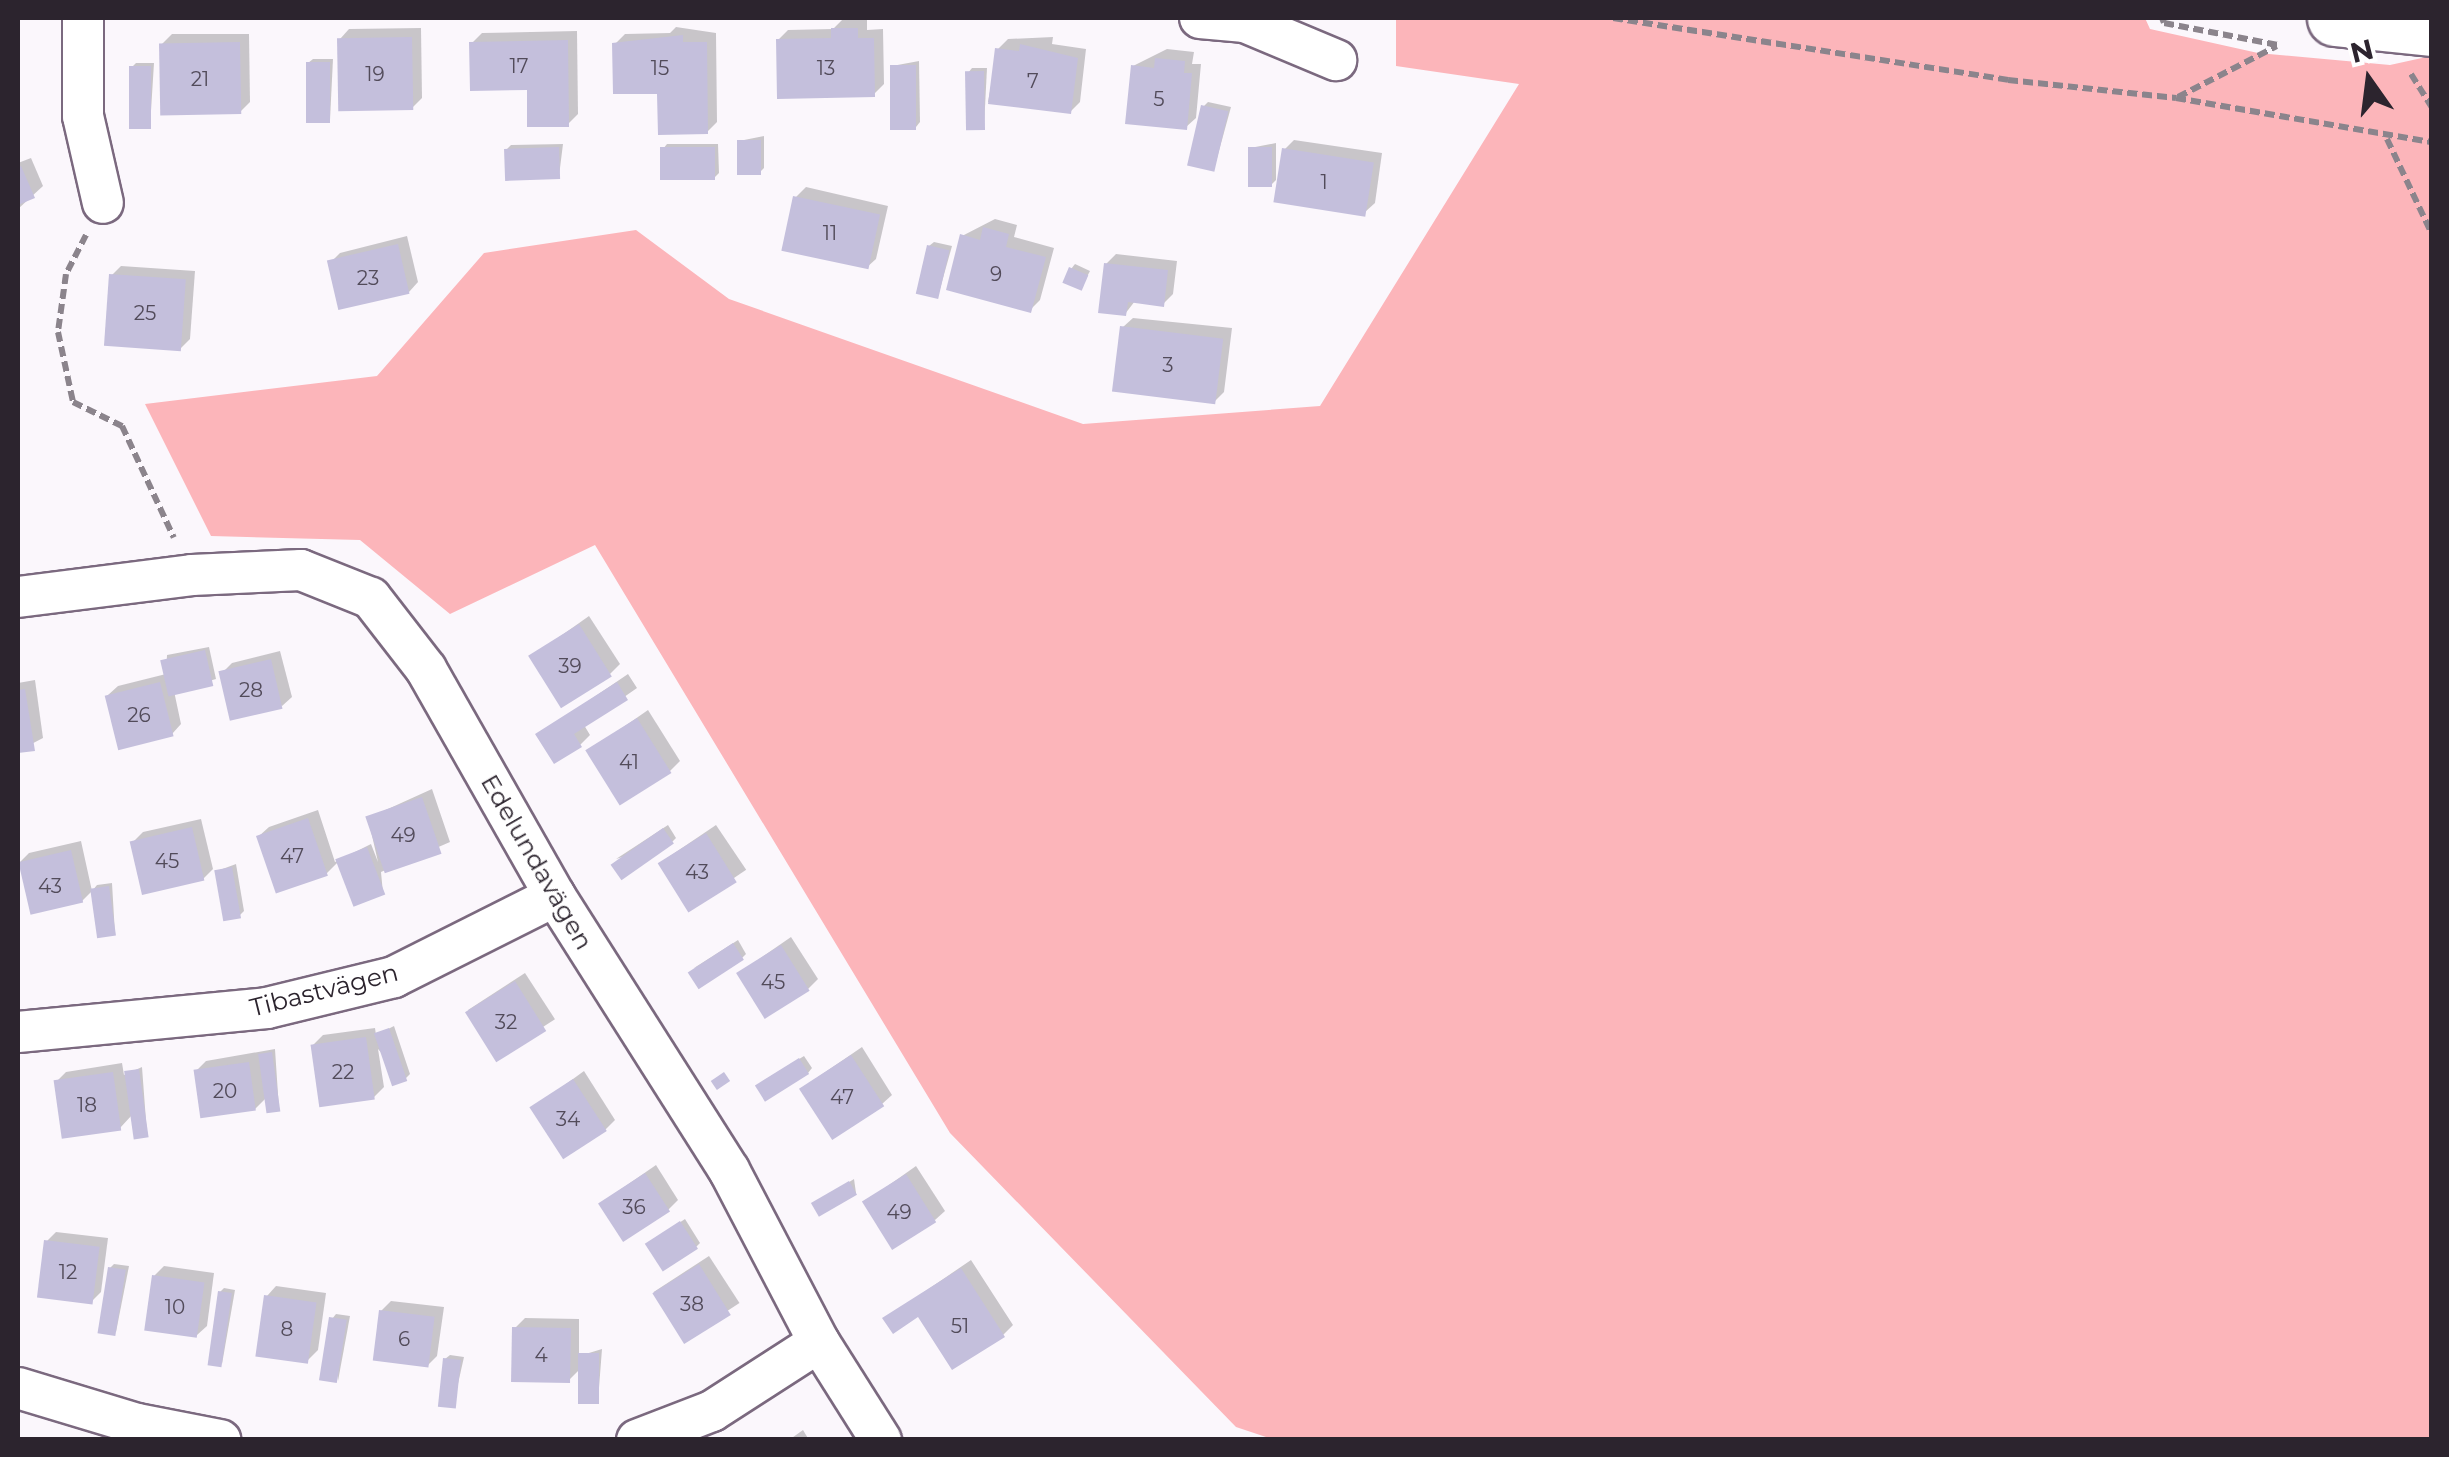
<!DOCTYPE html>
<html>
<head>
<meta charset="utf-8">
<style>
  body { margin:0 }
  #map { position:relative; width:2449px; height:1457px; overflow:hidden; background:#fbf7fc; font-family:Montserrat,sans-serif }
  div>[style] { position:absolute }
  .forest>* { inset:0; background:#fcb5ba }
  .shadow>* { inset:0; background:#0003; transform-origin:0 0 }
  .building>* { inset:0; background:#c4bfdc; transform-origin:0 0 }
  .path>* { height:6px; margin-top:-3px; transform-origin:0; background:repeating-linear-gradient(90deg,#8b848c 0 10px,transparent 0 15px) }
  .roads { filter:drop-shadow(2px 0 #7b697f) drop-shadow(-2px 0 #7b697f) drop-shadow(0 2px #7b697f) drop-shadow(0 -2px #7b697f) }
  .street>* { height:40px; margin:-20px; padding:0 20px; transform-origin:20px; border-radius:20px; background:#fff }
  .secondary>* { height:55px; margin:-27.5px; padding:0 27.5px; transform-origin:27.5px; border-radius:27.5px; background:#fff }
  span { translate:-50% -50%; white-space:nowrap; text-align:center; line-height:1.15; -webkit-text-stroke:10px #fff; paint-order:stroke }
  .number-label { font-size:20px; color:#524b5a }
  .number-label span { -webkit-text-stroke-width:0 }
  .street-label { font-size:25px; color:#2c242e }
  .frame { position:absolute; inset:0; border:20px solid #2c242e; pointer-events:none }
  .north { position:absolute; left:2319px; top:30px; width:100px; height:100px; -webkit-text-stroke:8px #fff; paint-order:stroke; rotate:346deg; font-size:28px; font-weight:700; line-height:40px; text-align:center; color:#2c242e }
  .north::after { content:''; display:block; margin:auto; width:35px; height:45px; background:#2c242e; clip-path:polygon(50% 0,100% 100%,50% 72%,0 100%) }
</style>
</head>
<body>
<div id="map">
  <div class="forest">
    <div style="clip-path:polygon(1396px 18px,2145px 18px,2150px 29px,2258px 53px,2390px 65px,2431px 56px,2431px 1439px,1275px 1440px,1236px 1427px,950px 1133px,595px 545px,450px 614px,360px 540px,211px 536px,145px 404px,377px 376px,484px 253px,636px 230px,729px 299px,1083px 424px,1320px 406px,1519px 84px,1396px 66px)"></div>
  </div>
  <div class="shadow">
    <div style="clip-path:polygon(843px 19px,867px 19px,867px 30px,883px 29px,884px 84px,874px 94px,778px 40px,788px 30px,833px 29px)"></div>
    <div style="clip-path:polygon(676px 27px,716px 33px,717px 122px,707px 132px,615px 44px,625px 34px,670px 33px)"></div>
    <div style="clip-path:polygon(421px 28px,422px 98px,412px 108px,340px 39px,349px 29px)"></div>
    <div style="clip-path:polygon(577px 31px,578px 114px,568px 124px,472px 43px,482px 33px)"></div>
    <div style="clip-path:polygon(172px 34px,249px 34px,250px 102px,240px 112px,162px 44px)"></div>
    <div style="clip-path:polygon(1053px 37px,1052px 44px,1086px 49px,1080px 102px,1070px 112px,988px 102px,998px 49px,1008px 39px)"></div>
    <div style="clip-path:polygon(1167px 49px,1194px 52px,1192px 64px,1201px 64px,1196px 118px,1186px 127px,1133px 66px)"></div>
    <div style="clip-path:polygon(313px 59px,333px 59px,330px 120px,308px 63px)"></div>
    <div style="clip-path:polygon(919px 61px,920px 122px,916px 127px,892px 66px)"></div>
    <div style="clip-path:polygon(136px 63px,154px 63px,150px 127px,132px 67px)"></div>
    <div style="clip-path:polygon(972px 68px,987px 68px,984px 127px,968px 73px)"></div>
    <div style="clip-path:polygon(1208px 102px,1231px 107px,1214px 169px,1203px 107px)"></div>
    <div style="clip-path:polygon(764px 136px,764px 168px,760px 172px,739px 141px)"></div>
    <div style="clip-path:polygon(1294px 140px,1382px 153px,1375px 203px,1365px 212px,1284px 150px)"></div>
    <div style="clip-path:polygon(1276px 143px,1276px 180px,1272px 184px,1250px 148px)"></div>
    <div style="clip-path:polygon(563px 144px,559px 176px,507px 149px,511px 145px)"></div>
    <div style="clip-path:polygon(667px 144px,718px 144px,719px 173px,714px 178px,663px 149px)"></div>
    <div style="clip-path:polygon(31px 158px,43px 186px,18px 209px,18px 163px)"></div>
    <div style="clip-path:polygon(806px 187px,888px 206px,876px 259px,866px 268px,796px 197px)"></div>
    <div style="clip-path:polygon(995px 219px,1017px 225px,1014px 237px,1054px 248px,1040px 300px,1030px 310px,962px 236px)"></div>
    <div style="clip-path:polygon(407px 236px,418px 282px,409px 292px,330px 263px,340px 253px)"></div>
    <div style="clip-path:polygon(934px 242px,952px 246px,938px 296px,929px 246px)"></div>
    <div style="clip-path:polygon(1116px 254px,1177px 261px,1173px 294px,1163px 304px,1135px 301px,1125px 314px,1106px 264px)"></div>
    <div style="clip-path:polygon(1075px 264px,1090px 271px,1081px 288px,1071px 269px)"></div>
    <div style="clip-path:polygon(121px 266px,195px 271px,190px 339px,180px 349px,111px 276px)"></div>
    <div style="clip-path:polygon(1133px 318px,1232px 328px,1224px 392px,1214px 402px,1123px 327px)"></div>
    <div style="clip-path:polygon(589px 616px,620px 664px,610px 674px,531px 657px)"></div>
    <div style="clip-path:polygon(209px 647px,216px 679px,174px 691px,181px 724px,172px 734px,108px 695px,118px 686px,166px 674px,167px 655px)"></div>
    <div style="clip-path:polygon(280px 651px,292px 697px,282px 706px,222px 673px,232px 663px)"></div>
    <div style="clip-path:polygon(628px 674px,637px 688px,584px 725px,590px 735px,580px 745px,538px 735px)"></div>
    <div style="clip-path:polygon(35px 680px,43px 738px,18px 751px,18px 683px)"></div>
    <div style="clip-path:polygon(648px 710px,680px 761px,670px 771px,589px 751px)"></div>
    <div style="clip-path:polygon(432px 789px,450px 842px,381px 872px,383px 893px,338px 862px,326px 874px,259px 836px,269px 827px,318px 810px,335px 862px,371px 844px,378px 862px,368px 818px)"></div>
    <div style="clip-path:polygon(201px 819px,213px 869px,203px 879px,133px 842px,143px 832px)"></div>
    <div style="clip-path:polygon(668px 825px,676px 838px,672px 842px,616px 859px)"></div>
    <div style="left:716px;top:825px;width:54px;height:67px;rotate:56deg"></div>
    <div style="clip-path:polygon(81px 841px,92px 891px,97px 885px,112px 883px,115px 934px,93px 890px,82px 901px,19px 863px,29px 853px)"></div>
    <div style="clip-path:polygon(236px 864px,244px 911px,239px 916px,217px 871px)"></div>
    <div style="clip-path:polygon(791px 937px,818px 979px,808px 989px,739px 973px)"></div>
    <div style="clip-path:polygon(738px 940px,746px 954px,742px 958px,694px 968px)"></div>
    <div style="left:525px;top:973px;width:55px;height:68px;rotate:57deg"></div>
    <div style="clip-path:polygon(394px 1026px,410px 1074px,405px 1079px,378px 1049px,384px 1087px,374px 1097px,313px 1045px,323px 1035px,375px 1028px,376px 1035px)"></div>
    <div style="clip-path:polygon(862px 1047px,892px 1095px,882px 1104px,802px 1088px)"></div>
    <div style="clip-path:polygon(275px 1049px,279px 1109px,267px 1097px,255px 1109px,196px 1071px,206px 1061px)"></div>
    <div style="clip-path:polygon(804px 1056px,812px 1068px,808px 1073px,763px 1081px)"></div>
    <div style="clip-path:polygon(122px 1063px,124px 1075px,142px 1067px,147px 1134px,132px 1115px,120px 1128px,56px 1082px,66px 1072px)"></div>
    <div style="clip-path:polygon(584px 1071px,615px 1120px,605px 1130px,533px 1108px)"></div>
    <div style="clip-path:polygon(656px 1165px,678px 1200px,668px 1210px,601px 1203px)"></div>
    <div style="clip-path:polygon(916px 1166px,945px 1211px,935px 1220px,865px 1202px)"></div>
    <div style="clip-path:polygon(854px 1179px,856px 1193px,820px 1200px)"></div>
    <div style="clip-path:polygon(685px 1219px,700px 1243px,696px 1247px,653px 1240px)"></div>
    <div style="clip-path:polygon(56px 1232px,108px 1238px,101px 1292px,91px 1302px,46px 1242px)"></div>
    <div style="left:709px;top:1256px;width:56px;height:66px;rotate:57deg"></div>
    <div style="clip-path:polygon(971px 1260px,1013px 1325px,1003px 1335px,919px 1314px,886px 1318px)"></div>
    <div style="clip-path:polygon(114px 1264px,129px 1266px,116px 1332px,110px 1268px)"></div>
    <div style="clip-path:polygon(164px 1266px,214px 1273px,207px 1326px,197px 1335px,154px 1276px)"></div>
    <div style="clip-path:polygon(276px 1286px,326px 1293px,318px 1350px,308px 1360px,267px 1296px)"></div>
    <div style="clip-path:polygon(224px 1288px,235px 1290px,222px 1364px,220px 1292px)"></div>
    <div style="clip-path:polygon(391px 1301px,444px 1307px,437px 1356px,428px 1365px,381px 1311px)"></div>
    <div style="clip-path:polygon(336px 1314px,350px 1316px,338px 1381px,332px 1319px)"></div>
    <div style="clip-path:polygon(525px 1318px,579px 1319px,579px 1356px,602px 1349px,598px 1401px,580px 1369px,569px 1380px,515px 1328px)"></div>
    <div style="clip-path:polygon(450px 1355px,464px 1357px,453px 1406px,445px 1359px)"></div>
    <div style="clip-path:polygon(803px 1430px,809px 1440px,789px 1440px)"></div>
  </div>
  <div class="building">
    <div style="clip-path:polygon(831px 28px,858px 28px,858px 38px,874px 38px,875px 97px,777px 99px,776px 39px,831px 38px)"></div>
    <div style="clip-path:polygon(683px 35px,683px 42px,707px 42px,708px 134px,658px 135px,657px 94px,613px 94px,612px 43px)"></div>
    <div style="left:412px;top:37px;width:73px;height:75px;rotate:89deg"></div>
    <div style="clip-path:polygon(568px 40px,569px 127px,527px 127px,527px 90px,470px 91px,469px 42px)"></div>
    <div style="left:240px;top:42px;width:72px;height:81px;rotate:89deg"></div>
    <div style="clip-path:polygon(1020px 44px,1078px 58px,1071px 114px,988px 104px,995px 48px,1019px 51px)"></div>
    <div style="clip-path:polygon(1155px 58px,1185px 61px,1184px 73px,1192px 73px,1187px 130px,1125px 124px,1131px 65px,1154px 68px)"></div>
    <div style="left:306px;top:62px;width:24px;height:61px"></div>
    <div style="left:890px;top:65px;width:26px;height:65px"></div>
    <div style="left:129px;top:66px;width:22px;height:63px"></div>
    <div style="left:984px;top:71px;width:59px;height:19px;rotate:89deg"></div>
    <div style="left:1201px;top:105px;width:28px;height:62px;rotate:13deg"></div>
    <div style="left:737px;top:140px;width:24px;height:35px"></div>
    <div style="left:559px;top:147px;width:32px;height:55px;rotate:88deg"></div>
    <div style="left:715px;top:147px;width:33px;height:55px;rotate:90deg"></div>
    <div style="left:1248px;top:147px;width:24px;height:40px"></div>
    <div style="left:1282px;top:148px;width:93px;height:55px;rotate:9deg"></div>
    <div style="clip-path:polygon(21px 166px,35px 198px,18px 205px,18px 167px)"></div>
    <div style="left:793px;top:196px;width:89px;height:56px;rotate:12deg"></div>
    <div style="clip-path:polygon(983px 227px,1009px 234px,1006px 247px,1046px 257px,1031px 313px,946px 290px,960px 234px,980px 240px)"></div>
    <div style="left:398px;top:244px;width:51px;height:73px;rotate:77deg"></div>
    <div style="left:927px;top:245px;width:23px;height:50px;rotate:13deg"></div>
    <div style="clip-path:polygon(1104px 263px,1168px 270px,1164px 307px,1128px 302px,1126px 316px,1098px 313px)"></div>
    <div style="left:1069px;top:267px;width:21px;height:17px;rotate:23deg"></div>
    <div style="left:109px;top:274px;width:77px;height:72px;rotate:4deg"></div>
    <div style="left:1120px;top:326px;width:104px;height:66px;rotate:7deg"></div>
    <div style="left:579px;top:624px;width:62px;height:60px;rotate:58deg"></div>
    <div style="left:205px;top:650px;width:37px;height:46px;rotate:77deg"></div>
    <div style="left:271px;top:659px;width:51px;height:54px;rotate:77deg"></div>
    <div style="left:160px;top:682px;width:56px;height:57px;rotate:76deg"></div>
    <div style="clip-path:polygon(617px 682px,628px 700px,574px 734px,582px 747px,554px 764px,535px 734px)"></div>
    <div style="clip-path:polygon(25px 689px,35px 751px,18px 753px,18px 690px)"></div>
    <div style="left:637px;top:718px;width:65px;height:61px;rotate:58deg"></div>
    <div style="left:422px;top:797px;width:60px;height:60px;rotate:71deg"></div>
    <div style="left:308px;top:818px;width:61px;height:55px;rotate:71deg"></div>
    <div style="left:192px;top:827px;width:55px;height:64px;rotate:77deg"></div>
    <div style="left:663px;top:828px;width:19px;height:64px;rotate:55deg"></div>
    <div style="left:706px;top:833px;width:58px;height:57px;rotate:58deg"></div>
    <div style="left:367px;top:847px;width:51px;height:34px;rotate:69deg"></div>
    <div style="left:71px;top:850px;width:54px;height:54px;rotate:77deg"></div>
    <div style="left:232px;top:867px;width:52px;height:18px;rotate:80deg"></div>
    <div style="left:109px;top:886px;width:50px;height:19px;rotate:82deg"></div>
    <div style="left:733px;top:943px;width:20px;height:54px;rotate:57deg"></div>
    <div style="left:781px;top:945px;width:54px;height:53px;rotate:58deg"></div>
    <div style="left:515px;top:981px;width:59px;height:59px;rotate:58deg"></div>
    <div style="left:389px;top:1028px;width:56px;height:16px;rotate:71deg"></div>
    <div style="left:366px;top:1037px;width:63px;height:56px;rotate:82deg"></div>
    <div style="left:272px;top:1052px;width:60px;height:14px;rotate:82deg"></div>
    <div style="left:851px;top:1055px;width:61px;height:62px;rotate:57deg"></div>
    <div style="left:799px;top:1058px;width:19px;height:52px;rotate:58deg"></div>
    <div style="left:249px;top:1062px;width:49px;height:56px;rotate:82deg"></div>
    <div style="left:139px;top:1069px;width:69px;height:15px;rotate:82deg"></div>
    <div style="left:113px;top:1072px;width:59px;height:60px;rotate:82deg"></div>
    <div style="left:724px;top:1072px;width:11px;height:16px;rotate:56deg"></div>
    <div style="left:573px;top:1079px;width:62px;height:52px;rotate:57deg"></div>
    <div style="left:645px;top:1173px;width:46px;height:56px;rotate:57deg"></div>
    <div style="left:906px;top:1174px;width:57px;height:52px;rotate:58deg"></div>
    <div style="left:849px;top:1181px;width:16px;height:44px;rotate:60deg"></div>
    <div style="left:680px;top:1221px;width:33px;height:42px;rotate:57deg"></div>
    <div style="left:44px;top:1240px;width:56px;height:58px;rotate:7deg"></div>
    <div style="left:699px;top:1264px;width:60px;height:55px;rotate:58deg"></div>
    <div style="left:108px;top:1267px;width:18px;height:67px;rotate:9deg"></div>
    <div style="clip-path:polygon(961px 1268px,1005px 1337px,952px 1370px,918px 1317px,893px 1334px,882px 1318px)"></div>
    <div style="left:152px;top:1275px;width:53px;height:56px;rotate:8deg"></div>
    <div style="left:218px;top:1291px;width:14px;height:75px;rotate:8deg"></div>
    <div style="left:264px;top:1295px;width:53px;height:62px;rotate:8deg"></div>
    <div style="left:379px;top:1310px;width:56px;height:51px;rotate:7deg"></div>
    <div style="left:329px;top:1317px;width:18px;height:64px;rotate:9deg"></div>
    <div style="left:512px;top:1327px;width:59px;height:55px;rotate:1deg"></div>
    <div style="left:578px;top:1353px;width:21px;height:51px"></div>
    <div style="left:443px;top:1358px;width:18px;height:49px;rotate:6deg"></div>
  </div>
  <div class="path">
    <div style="left:1613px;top:18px;width:400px;rotate:8.9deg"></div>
    <div style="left:2008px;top:80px;width:169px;rotate:6.1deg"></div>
    <div style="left:2176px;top:98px;width:260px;rotate:9.8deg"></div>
    <div style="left:2162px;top:18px;width:5px;rotate:68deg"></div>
    <div style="left:2164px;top:23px;width:116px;rotate:10.9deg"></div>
    <div style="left:2411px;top:74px;width:40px;rotate:58deg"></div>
    <div style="left:2178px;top:97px;width:111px;rotate:-27.3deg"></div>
    <div style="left:2387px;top:139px;width:105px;rotate:64.7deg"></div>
    <div style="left:86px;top:235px;width:44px;rotate:117.1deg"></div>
    <div style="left:66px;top:274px;width:59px;rotate:97.9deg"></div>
    <div style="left:58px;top:332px;width:72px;rotate:77.9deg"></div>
    <div style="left:73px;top:402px;width:55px;rotate:26.1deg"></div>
    <div style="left:122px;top:426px;width:123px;rotate:65.1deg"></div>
  </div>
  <div class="roads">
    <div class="street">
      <div style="left:83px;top:18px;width:98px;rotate:90deg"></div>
      <div style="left:83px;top:116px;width:89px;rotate:77.1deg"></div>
      <div style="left:1200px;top:18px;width:45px;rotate:5.1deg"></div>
      <div style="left:1245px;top:22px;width:99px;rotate:22.7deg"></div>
      <div style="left:18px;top:597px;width:175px;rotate:-7.2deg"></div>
      <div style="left:192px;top:575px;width:109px;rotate:-2.6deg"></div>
      <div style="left:301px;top:570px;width:75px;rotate:21.8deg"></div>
      <div style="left:371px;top:598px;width:90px;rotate:52.2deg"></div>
      <div style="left:426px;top:669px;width:261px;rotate:60.4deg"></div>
      <div style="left:555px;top:896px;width:325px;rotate:57.6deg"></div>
      <div style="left:729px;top:1170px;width:194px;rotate:62.4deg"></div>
      <div style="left:819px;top:1342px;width:116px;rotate:57.7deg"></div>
      <div style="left:18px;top:1032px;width:250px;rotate:-5.5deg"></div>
      <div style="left:267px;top:1008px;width:131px;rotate:-13.7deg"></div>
      <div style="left:394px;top:977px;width:180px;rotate:-26.7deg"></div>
      <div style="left:18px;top:1388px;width:124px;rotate:16.8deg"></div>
      <div style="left:137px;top:1424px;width:85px;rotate:10.9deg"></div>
      <div style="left:637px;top:1440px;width:80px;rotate:-21.1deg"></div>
      <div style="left:712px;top:1411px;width:127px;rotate:-32.8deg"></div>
    </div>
    <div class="secondary">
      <div style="left:2335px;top:18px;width:98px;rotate:5.9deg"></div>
    </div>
  </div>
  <div class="number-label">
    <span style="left:519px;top:66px">17</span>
    <span style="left:660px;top:68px">15</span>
    <span style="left:826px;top:68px">13</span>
    <span style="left:375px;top:74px">19</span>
    <span style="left:200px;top:79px">21</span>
    <span style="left:1033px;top:81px">7</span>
    <span style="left:1159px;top:99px">5</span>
    <span style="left:1324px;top:182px">1</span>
    <span style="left:830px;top:233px">11</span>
    <span style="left:996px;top:274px">9</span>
    <span style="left:368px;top:278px">23</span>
    <span style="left:145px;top:313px">25</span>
    <span style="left:1168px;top:365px">3</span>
    <span style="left:570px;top:666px">39</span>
    <span style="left:251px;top:690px">28</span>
    <span style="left:139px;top:715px">26</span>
    <span style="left:629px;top:762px">41</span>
    <span style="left:403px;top:835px">49</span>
    <span style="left:292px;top:856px">47</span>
    <span style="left:167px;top:861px">45</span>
    <span style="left:697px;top:872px">43</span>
    <span style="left:50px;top:886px">43</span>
    <span style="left:773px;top:982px">45</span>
    <span style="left:506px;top:1022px">32</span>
    <span style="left:343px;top:1072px">22</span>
    <span style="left:225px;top:1091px">20</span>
    <span style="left:842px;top:1097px">47</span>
    <span style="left:87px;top:1105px">18</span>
    <span style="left:568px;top:1119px">34</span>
    <span style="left:634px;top:1207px">36</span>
    <span style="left:899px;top:1212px">49</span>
    <span style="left:68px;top:1272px">12</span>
    <span style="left:692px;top:1304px">38</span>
    <span style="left:175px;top:1307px">10</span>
    <span style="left:960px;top:1326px">51</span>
    <span style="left:287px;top:1329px">8</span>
    <span style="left:404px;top:1339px">6</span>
    <span style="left:541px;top:1355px">4</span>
  </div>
  <div class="street-label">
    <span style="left:537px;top:862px;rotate:60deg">Edelundavägen</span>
    <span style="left:324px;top:990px;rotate:-14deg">Tibastvägen</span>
  </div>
  <div class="frame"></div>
  <div class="north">N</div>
</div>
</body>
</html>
